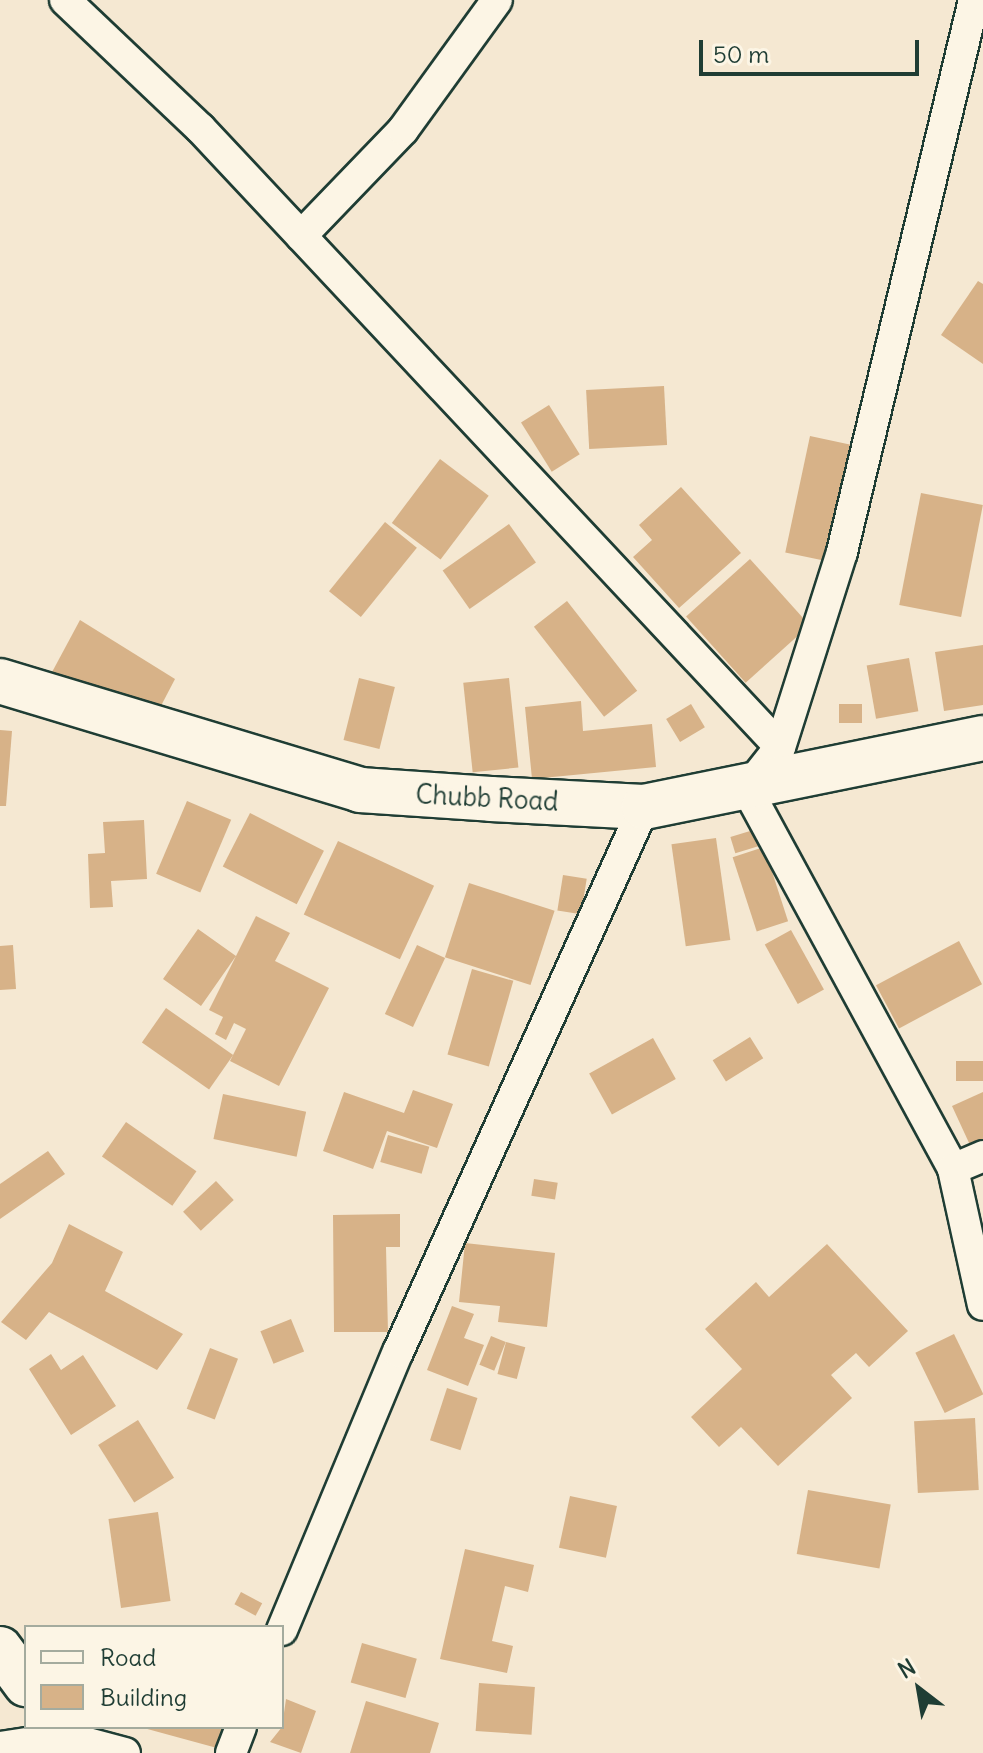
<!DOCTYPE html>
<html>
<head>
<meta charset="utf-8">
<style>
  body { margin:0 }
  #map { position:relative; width:983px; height:1753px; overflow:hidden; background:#f5e8d2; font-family:Delius,sans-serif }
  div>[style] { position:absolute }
  .building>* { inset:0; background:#d7b288; transform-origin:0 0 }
  .roads { filter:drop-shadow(2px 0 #1f3d34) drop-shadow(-2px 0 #1f3d34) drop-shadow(0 2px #1f3d34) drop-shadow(0 -2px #1f3d34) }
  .street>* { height:30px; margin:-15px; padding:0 15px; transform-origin:15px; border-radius:15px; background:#fcf5e5 }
  .secondary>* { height:44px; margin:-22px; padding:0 22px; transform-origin:22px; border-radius:22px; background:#fcf5e5 }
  span { translate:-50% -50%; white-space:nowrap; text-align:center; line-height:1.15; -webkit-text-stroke:6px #fcf5e5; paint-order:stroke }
  .street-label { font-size:26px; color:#1f3d34 }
  .legend { position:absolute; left:24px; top:1625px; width:260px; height:104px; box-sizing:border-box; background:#fcf5e5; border:2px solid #a4ab9e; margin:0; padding:10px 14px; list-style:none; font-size:24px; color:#1f3d34 }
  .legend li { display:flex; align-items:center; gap:16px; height:40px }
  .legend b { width:40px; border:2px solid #a4ab9e }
  .north { position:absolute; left:879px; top:1649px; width:80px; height:80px; -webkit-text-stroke:6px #fcf5e5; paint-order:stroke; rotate:329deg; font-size:22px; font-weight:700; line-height:32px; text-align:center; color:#1f3d34 }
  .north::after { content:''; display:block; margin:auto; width:28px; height:36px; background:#1f3d34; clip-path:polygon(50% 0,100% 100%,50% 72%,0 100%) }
  .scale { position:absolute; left:699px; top:40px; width:220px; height:36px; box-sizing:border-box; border:4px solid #1f3d34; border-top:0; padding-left:10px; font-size:24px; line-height:28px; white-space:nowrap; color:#1f3d34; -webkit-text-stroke:6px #fcf5e5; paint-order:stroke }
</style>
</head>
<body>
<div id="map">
  <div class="building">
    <div style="clip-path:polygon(978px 281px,983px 284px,983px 364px,941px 335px)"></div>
    <div style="left:664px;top:386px;width:59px;height:78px;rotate:87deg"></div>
    <div style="left:549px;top:405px;width:58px;height:33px;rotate:58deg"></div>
    <div style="left:810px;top:436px;width:43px;height:119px;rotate:12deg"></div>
    <div style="left:440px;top:459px;width:61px;height:80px;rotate:37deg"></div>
    <div style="clip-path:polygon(681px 487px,741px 553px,679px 608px,633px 557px,652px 540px,639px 525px)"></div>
    <div style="left:921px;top:493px;width:63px;height:114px;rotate:11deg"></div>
    <div style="left:385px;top:522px;width:41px;height:89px;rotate:39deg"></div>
    <div style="left:509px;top:524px;width:47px;height:81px;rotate:55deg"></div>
    <div style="left:750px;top:559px;width:89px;height:86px;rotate:48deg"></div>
    <div style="left:567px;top:601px;width:114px;height:42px;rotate:52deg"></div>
    <div style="clip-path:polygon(80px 620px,175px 679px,151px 725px,51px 674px)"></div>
    <div style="clip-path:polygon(983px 645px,983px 705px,944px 711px,935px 652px)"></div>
    <div style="left:909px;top:658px;width:54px;height:43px;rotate:80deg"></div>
    <div style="left:359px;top:678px;width:37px;height:64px;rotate:14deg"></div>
    <div style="left:509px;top:678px;width:90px;height:46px;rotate:84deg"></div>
    <div style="clip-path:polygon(581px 701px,583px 731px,652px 724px,656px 767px,532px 779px,525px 707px)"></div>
    <div style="left:691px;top:704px;width:27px;height:29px;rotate:59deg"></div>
    <div style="left:839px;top:704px;width:23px;height:19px"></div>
    <div style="clip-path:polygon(0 730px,12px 731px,6px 806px,0 806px)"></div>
    <div style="left:187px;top:801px;width:48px;height:79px;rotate:23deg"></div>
    <div style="left:250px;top:813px;width:83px;height:60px;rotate:27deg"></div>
    <div style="clip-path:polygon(144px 820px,147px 879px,111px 881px,113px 907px,90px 908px,88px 854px,105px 853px,103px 822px)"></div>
    <div style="left:760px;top:828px;width:17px;height:31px;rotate:73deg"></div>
    <div style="left:716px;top:838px;width:103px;height:45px;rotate:82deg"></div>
    <div style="left:338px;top:841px;width:106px;height:81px;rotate:25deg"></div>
    <div style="left:764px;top:847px;width:78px;height:33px;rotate:72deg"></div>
    <div style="left:563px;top:875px;width:24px;height:36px;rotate:9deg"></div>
    <div style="left:469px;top:883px;width:90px;height:78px;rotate:18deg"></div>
    <div style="clip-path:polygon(256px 916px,290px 933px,275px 961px,329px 988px,279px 1086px,230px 1061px,246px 1029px,234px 1023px,226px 1040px,215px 1034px,223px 1017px,209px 1010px,236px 956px,201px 1006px,163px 979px,198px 929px,236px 956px)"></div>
    <div style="left:791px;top:930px;width:68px;height:30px;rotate:61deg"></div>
    <div style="left:959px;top:941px;width:49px;height:94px;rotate:62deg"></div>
    <div style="clip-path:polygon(13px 945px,16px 989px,0 990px,0 946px)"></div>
    <div style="left:417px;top:945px;width:31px;height:76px;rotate:25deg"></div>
    <div style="left:472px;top:969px;width:43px;height:89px;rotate:16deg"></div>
    <div style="left:166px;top:1008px;width:82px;height:42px;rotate:35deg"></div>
    <div style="left:750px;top:1037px;width:25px;height:44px;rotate:58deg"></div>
    <div style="left:653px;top:1038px;width:47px;height:73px;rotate:61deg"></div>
    <div style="left:983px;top:1061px;width:20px;height:27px;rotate:90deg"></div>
    <div style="clip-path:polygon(413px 1090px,453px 1104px,437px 1148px,387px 1131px,373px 1169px,323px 1151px,344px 1092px,404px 1113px)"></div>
    <div style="clip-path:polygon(983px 1092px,983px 1155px,976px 1158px,952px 1106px)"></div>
    <div style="left:223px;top:1094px;width:85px;height:46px;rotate:12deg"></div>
    <div style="left:126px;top:1122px;width:86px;height:42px;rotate:35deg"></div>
    <div style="left:388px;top:1135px;width:43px;height:28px;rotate:16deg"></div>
    <div style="clip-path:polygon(48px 1151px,65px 1174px,0 1219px,0 1184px)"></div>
    <div style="left:534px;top:1179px;width:24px;height:17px;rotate:9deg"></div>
    <div style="left:216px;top:1181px;width:26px;height:45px;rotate:47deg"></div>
    <div style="clip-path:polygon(400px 1214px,400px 1247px,386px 1247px,388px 1332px,334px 1332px,333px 1215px)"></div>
    <div style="clip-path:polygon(69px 1224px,123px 1252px,105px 1291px,183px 1334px,157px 1370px,49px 1312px,26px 1340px,1px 1322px,52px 1263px)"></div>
    <div style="clip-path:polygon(465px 1243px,555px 1253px,547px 1327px,498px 1322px,500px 1306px,459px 1302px)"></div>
    <div style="clip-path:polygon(827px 1244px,908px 1331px,869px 1367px,856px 1353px,831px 1375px,852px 1398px,778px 1466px,741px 1427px,719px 1447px,691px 1417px,742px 1369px,705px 1329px,756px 1282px,769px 1297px)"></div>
    <div style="clip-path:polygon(452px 1306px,474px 1314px,464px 1338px,484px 1345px,468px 1386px,427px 1370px)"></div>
    <div style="left:291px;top:1319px;width:35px;height:33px;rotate:68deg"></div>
    <div style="left:954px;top:1334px;width:67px;height:43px;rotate:64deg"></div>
    <div style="left:491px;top:1336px;width:16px;height:31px;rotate:22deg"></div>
    <div style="left:506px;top:1342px;width:20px;height:33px;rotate:15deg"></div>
    <div style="left:210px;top:1348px;width:30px;height:65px;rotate:21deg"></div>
    <div style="clip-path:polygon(51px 1354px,61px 1370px,83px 1355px,116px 1406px,71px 1435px,29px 1369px)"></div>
    <div style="left:447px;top:1388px;width:32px;height:55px;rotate:18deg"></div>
    <div style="left:975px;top:1418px;width:72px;height:61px;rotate:87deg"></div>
    <div style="left:138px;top:1420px;width:68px;height:47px;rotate:58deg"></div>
    <div style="left:808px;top:1490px;width:84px;height:65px;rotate:10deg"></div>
    <div style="left:570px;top:1496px;width:48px;height:53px;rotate:12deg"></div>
    <div style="left:158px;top:1512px;width:90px;height:50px;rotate:82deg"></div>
    <div style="clip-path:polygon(465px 1549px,534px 1565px,528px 1592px,505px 1586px,492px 1641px,513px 1646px,507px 1673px,440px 1659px)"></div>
    <div style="left:241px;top:1592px;width:24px;height:14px;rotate:28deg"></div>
    <div style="left:362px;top:1643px;width:57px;height:41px;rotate:16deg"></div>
    <div style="left:479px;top:1683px;width:56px;height:48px;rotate:4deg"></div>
    <div style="clip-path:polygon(286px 1699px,316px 1711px,301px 1753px,270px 1742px,282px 1727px)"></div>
    <div style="clip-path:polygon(366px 1701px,439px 1723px,430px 1753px,350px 1753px)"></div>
    <div style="clip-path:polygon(140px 1727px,223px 1727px,217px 1748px)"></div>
  </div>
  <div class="roads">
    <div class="street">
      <div style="left:65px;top:0;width:186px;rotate:43.5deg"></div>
      <div style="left:200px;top:128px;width:848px;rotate:46.86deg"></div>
      <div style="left:974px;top:0;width:568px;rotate:103.45deg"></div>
      <div style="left:842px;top:552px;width:205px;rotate:107.6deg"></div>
      <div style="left:780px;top:747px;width:53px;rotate:128.2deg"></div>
      <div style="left:747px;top:789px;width:432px;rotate:61.5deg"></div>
      <div style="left:953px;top:1169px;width:139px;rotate:77.6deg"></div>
      <div style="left:301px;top:236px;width:147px;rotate:-46.1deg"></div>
      <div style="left:403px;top:130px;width:160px;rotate:-54.1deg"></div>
      <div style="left:953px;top:1169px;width:33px;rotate:-23deg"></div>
      <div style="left:282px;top:1630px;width:301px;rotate:-67.4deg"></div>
      <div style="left:398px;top:1352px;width:598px;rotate:-65.71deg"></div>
      <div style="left:0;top:1747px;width:66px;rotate:-8.7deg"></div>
      <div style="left:65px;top:1737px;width:62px;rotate:14.9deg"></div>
      <div style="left:231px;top:1753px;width:28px;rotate:-69deg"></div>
    </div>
    <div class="secondary">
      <div style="left:0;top:681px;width:376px;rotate:16.8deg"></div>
      <div style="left:360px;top:790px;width:131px;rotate:3.9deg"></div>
      <div style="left:491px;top:799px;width:153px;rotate:3deg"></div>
      <div style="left:644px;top:807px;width:346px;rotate:-11.5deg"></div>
      <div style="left:0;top:1649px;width:44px;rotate:53.4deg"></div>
      <div style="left:58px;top:1727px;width:32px;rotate:54deg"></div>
    </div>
  </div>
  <div class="street-label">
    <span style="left:487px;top:798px;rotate:3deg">Chubb Road</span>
  </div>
  <ul class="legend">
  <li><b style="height:10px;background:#fcf5e5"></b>Road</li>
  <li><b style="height:22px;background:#d7b288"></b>Building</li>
  </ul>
  <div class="north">N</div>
  <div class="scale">50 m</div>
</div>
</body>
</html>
